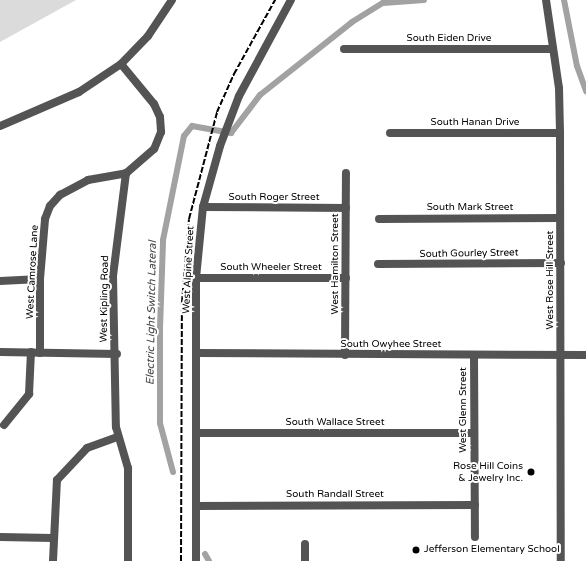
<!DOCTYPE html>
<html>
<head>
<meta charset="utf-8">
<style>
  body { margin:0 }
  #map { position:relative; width:586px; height:561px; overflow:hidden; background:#fff; font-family:"Varela Round",sans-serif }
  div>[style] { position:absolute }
  .green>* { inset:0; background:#dbdbdb }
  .canal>* { height:6px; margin:-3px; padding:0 3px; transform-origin:3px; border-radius:3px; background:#a2a2a2 }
  .minor>* { height:8px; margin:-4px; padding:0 4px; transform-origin:4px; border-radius:4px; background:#545454 }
  .rail>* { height:2px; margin-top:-1px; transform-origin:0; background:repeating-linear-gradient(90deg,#000 0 6px,transparent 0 8px) }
  .dots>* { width:11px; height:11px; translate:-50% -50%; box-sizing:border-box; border:2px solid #fff; border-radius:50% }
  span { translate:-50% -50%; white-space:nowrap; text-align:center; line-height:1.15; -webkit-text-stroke:4px #fff; paint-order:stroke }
  .street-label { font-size:10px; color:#000 }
  .poi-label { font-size:10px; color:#000 }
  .right { translate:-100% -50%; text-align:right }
  .left { translate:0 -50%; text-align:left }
  .water-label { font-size:11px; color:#434343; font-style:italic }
</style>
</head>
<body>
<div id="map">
  <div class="green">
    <div style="clip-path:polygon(0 0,76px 0,0 42px)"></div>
  </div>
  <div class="canal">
    <div style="left:564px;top:0;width:67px;rotate:78.9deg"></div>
    <div style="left:577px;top:66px;width:27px;rotate:70deg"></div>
    <div style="left:173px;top:472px;width:51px;rotate:-104.9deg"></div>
    <div style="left:160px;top:423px;width:95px;rotate:-90deg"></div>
    <div style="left:160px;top:328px;width:88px;rotate:-88deg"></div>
    <div style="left:163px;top:240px;width:106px;rotate:-78.6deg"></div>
    <div style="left:184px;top:136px;width:13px;rotate:-51deg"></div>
    <div style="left:192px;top:126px;width:40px;rotate:10deg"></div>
    <div style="left:231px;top:133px;width:48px;rotate:-52.7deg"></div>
    <div style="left:260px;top:95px;width:117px;rotate:-38.4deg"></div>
    <div style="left:352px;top:22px;width:36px;rotate:-32deg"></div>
    <div style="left:383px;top:3px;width:41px;rotate:-4.2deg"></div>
    <div style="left:205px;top:554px;width:8px;rotate:60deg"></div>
  </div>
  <div class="minor">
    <div style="left:546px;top:0;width:89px;rotate:81.6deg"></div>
    <div style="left:559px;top:88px;width:45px;rotate:88.7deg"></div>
    <div style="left:560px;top:133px;width:428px;rotate:89.9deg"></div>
    <div style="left:344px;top:49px;width:209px"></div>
    <div style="left:121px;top:64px;width:52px;rotate:50.5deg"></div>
    <div style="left:154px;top:104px;width:14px;rotate:65deg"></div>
    <div style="left:160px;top:117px;width:15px;rotate:86deg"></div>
    <div style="left:161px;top:132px;width:18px;rotate:112deg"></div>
    <div style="left:154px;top:149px;width:37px;rotate:139deg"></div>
    <div style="left:126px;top:173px;width:104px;rotate:97.2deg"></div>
    <div style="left:113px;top:276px;width:151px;rotate:88.9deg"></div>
    <div style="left:116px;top:427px;width:43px;rotate:73.7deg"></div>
    <div style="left:128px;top:468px;width:93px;rotate:90deg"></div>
    <div style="left:0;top:126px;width:86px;rotate:-23.3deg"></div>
    <div style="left:79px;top:92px;width:50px;rotate:-33.7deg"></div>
    <div style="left:121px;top:64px;width:39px;rotate:-46deg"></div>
    <div style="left:148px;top:36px;width:43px;rotate:-56.3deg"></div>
    <div style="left:390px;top:133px;width:170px"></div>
    <div style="left:203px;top:207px;width:143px;rotate:0.4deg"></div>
    <div style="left:379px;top:219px;width:181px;rotate:-0.3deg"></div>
    <div style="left:378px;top:264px;width:183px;rotate:-0.3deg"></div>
    <div style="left:196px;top:278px;width:150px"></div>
    <div style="left:0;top:281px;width:40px;rotate:-2.9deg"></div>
    <div style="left:0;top:352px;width:117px;rotate:1deg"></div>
    <div style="left:40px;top:353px;width:74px;rotate:-90deg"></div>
    <div style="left:40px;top:279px;width:60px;rotate:-85.2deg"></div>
    <div style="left:45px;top:219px;width:14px;rotate:-69deg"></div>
    <div style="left:50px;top:206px;width:15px;rotate:-48deg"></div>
    <div style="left:60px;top:195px;width:32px;rotate:-28deg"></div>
    <div style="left:88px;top:180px;width:39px;rotate:-10deg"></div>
    <div style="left:196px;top:353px;width:390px;rotate:0.3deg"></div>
    <div style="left:345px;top:355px;width:182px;rotate:-89.7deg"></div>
    <div style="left:474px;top:355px;width:182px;rotate:89.7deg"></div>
    <div style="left:4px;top:425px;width:40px;rotate:-51deg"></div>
    <div style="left:29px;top:394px;width:42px;rotate:-87.3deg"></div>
    <div style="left:196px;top:433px;width:278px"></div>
    <div style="left:196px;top:506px;width:279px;rotate:-0.2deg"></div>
    <div style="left:0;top:537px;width:53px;rotate:1.1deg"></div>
    <div style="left:53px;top:561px;width:81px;rotate:-87.2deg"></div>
    <div style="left:57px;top:480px;width:44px;rotate:-46.8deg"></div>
    <div style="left:87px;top:448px;width:33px;rotate:-20deg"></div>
    <div style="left:196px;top:561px;width:283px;rotate:-90deg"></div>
    <div style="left:196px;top:278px;width:71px;rotate:-84.4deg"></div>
    <div style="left:203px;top:207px;width:63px;rotate:-74.4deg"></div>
    <div style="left:220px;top:146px;width:53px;rotate:-69.2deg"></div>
    <div style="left:239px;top:96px;width:109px;rotate:-61.6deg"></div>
    <div style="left:305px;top:561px;width:17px;rotate:-90deg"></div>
  </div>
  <div class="rail">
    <div style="left:181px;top:561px;width:259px;rotate:-89.8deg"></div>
    <div style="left:182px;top:302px;width:83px;rotate:-85.2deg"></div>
    <div style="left:189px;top:219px;width:111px;rotate:-75.3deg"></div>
    <div style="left:217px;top:112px;width:42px;rotate:-65.9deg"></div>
    <div style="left:234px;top:74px;width:85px;rotate:-61deg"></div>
  </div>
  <div class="dots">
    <div style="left:531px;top:472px;background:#000"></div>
    <div style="left:416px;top:550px;background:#000"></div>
  </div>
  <div class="street-label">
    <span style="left:449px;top:39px">South Eiden Drive</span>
    <span style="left:475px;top:123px">South Hanan Drive</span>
    <span style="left:274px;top:198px">South Roger Street</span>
    <span style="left:470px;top:208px">South Mark Street</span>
    <span style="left:469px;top:254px;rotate:-1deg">South Gourley Street</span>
    <span style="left:336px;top:264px;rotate:-90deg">West Hamilton Street</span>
    <span style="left:271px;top:268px">South Wheeler Street</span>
    <span style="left:189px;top:270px;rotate:-87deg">West Alpine Street</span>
    <span style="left:33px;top:272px;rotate:-87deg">West Camrose Lane</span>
    <span style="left:551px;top:280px;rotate:-90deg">West Rose Hill Street</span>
    <span style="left:105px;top:299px;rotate:-89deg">West Kipling Road</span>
    <span style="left:391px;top:345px">South Owyhee Street</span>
    <span style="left:464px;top:410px;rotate:-90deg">West Glenn Street</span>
    <span style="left:335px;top:423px">South Wallace Street</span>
    <span style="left:335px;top:495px">South Randall Street</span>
  </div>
  <div class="poi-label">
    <span class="right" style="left:523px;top:472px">Rose Hill Coins<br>&amp; Jewelry Inc.</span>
    <span class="left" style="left:424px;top:550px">Jefferson Elementary School</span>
  </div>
  <div class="water-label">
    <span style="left:152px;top:313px;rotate:-89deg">Electric Light Switch Lateral</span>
  </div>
</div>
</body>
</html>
